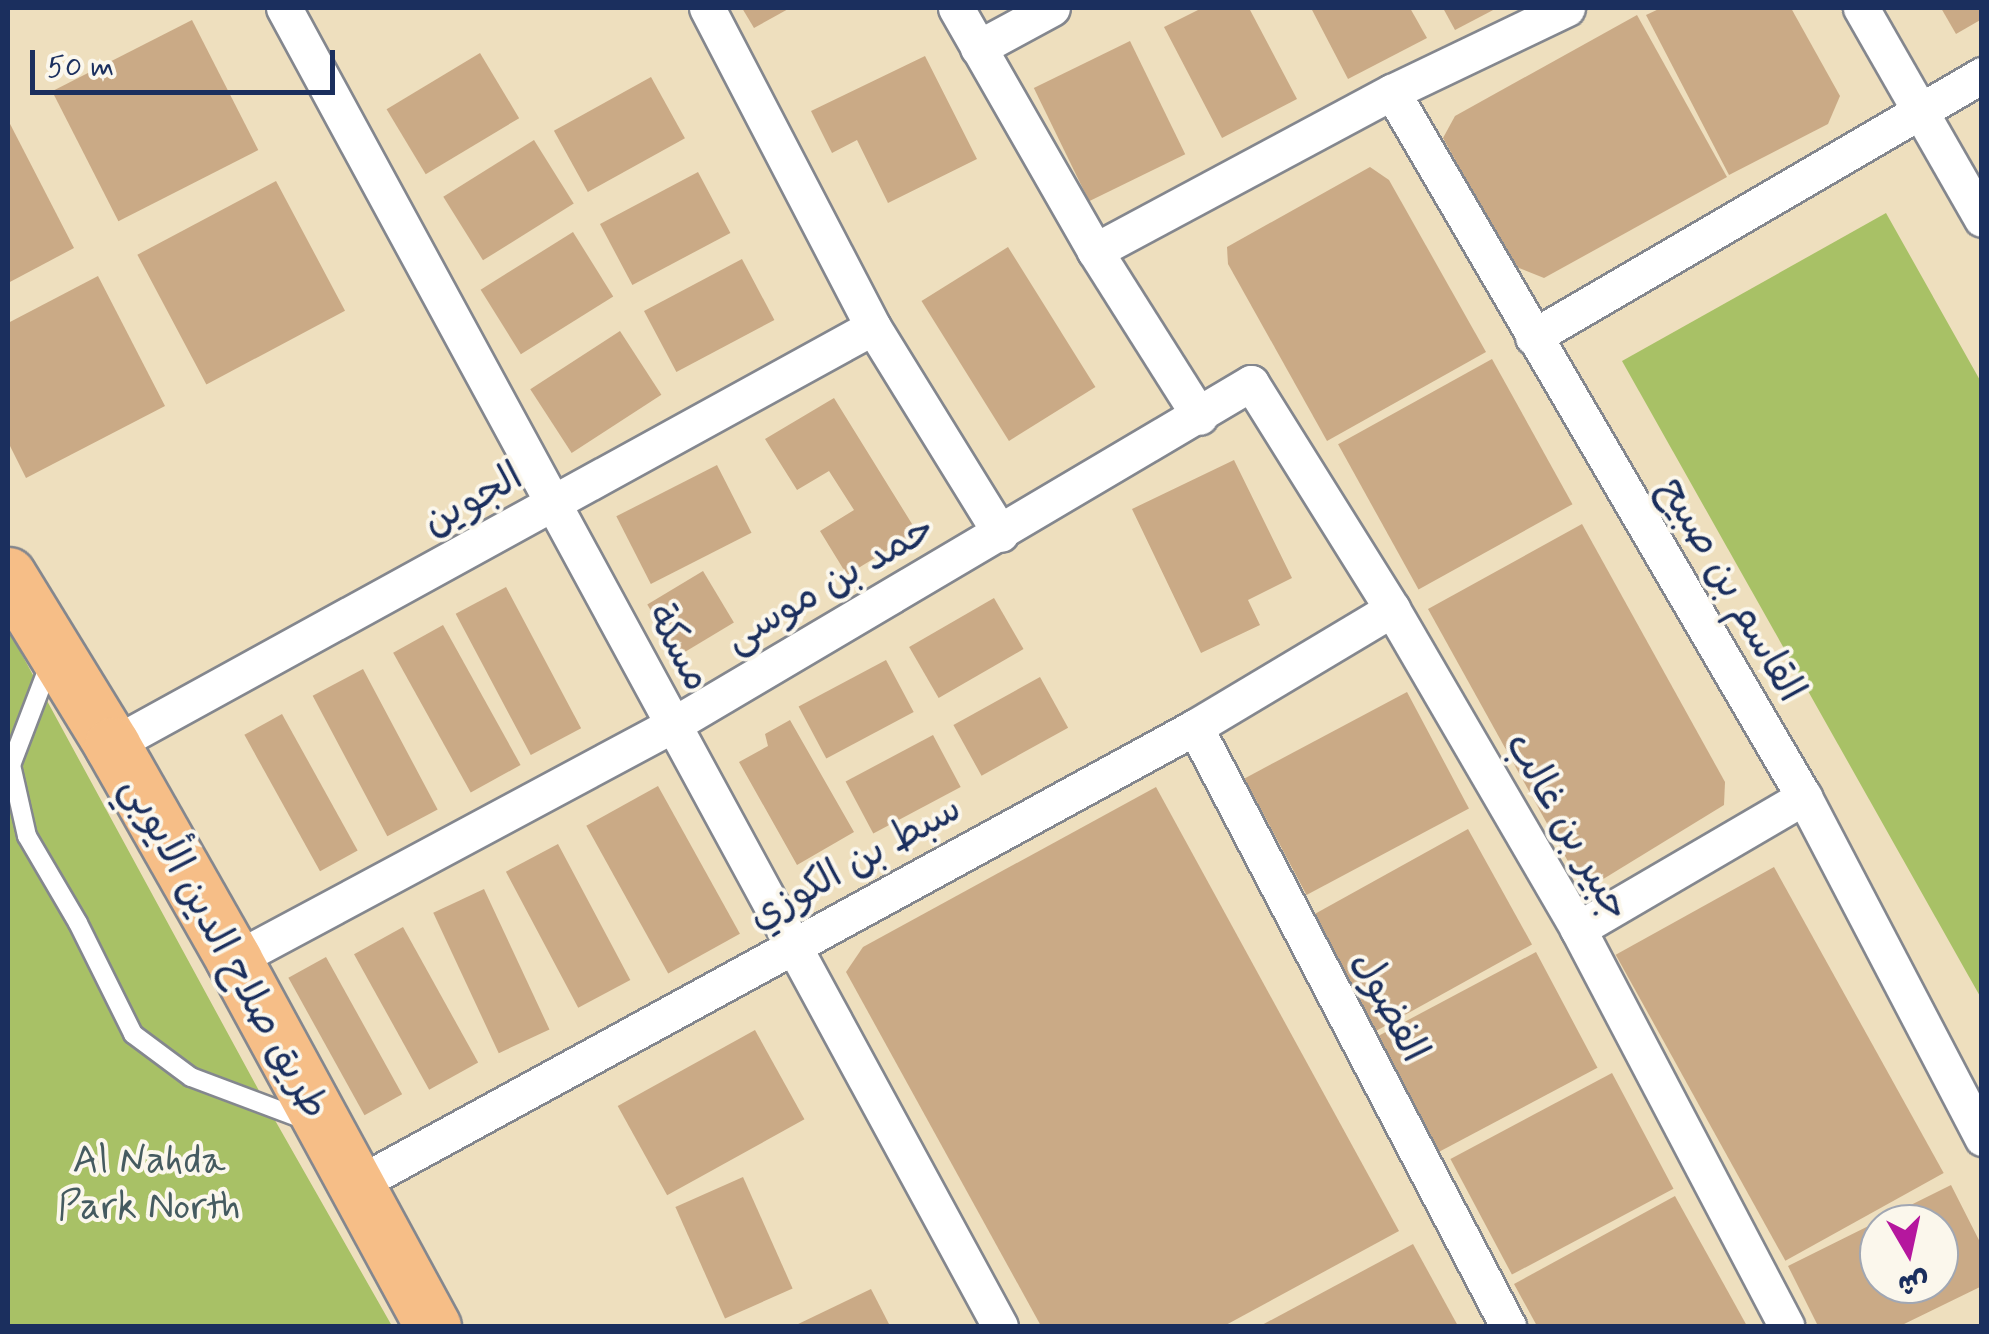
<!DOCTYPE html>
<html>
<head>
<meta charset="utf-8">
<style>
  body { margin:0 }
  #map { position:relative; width:1989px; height:1334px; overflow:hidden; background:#eedfbe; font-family:Mynerve,"Playpen Sans Arabic",sans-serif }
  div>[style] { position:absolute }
  .green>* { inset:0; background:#a8c166 }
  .building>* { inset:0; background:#caaa86; transform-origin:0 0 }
  .roads { filter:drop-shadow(2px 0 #84878e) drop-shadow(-2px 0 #84878e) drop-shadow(0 2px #84878e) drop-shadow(0 -2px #84878e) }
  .lane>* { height:18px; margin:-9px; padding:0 9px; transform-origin:9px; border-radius:9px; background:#fff }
  .street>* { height:35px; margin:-17.5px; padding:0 17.5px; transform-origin:17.5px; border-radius:17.5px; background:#fff }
  .primary>* { height:55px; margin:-27.5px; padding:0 27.5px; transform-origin:27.5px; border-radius:27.5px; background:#f6be87 }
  span { translate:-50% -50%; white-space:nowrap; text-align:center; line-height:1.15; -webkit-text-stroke:8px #fbf7ec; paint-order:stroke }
  .street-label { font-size:40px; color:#1b2f5e }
  .park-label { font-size:40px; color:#455b60 }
  .frame { position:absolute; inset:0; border:10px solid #1b2f5e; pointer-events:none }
  .north { position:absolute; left:1859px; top:1204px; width:100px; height:100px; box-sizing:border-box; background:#fbf7ec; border:2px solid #a1a7b3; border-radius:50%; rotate:171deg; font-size:28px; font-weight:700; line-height:40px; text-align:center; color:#1b2f5e }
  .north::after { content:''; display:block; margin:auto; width:35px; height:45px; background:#b5179e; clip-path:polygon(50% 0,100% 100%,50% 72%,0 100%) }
  .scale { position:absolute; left:30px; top:50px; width:305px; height:45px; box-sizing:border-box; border:5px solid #1b2f5e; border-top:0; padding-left:12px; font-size:30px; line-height:35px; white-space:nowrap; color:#1b2f5e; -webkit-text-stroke:8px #fbf7ec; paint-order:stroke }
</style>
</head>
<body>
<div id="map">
  <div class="green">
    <div style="clip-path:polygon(1886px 213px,1981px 382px,1981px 998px,1622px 361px)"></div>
    <div style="clip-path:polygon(8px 629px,276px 1122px,392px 1326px,8px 1326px)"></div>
  </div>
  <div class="building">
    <div style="clip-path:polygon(742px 8px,790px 8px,754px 28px)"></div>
    <div style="clip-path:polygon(1202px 8px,1249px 8px,1297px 99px,1222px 138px,1164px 27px)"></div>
    <div style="clip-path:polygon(1311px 8px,1410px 8px,1427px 38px,1348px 79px)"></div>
    <div style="clip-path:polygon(1443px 8px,1497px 8px,1455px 30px)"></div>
    <div style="clip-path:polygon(1661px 8px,1791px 8px,1840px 96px,1828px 124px,1729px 175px,1646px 15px)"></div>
    <div style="clip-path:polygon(1941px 8px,1982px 8px,1982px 19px,1956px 34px)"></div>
    <div style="clip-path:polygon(1637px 15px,1727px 177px,1544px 278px,1514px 266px,1443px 138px,1455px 116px)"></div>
    <div style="left:192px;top:20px;width:146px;height:157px;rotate:63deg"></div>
    <div style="left:1130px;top:41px;width:126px;height:107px;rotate:64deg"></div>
    <div style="left:480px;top:53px;width:76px;height:109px;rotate:59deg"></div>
    <div style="clip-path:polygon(925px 56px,977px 159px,888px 203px,857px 140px,832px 153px,811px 111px)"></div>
    <div style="left:651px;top:77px;width:70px;height:111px;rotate:61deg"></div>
    <div style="clip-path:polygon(8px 120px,74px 248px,8px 283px)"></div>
    <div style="left:534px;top:140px;width:75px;height:107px;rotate:58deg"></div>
    <div style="clip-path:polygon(1370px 167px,1389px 180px,1486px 352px,1327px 441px,1228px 264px,1227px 247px)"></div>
    <div style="left:698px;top:172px;width:69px;height:111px;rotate:62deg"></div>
    <div style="left:276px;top:181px;width:147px;height:157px;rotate:62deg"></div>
    <div style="left:573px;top:232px;width:76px;height:109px;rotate:58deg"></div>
    <div style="left:1008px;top:247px;width:165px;height:102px;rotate:58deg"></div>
    <div style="left:742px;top:259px;width:69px;height:111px;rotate:62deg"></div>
    <div style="clip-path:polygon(98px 276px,165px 406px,26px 478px,8px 442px,8px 323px)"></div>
    <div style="left:620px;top:331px;width:76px;height:107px;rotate:57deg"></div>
    <div style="left:1492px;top:359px;width:166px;height:176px;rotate:61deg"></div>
    <div style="clip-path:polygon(834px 398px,917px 532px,847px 575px,820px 531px,854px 510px,829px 471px,797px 490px,765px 439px)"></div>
    <div style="clip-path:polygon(1234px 460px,1292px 578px,1248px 600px,1260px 625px,1201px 653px,1132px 509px)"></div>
    <div style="left:717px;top:465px;width:76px;height:113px;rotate:63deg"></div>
    <div style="clip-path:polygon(1582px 524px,1725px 782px,1724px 805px,1600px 881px,1580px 883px,1428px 609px)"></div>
    <div style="left:703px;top:571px;width:60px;height:65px;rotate:59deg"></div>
    <div style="left:506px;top:587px;width:160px;height:57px;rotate:62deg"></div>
    <div style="left:994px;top:598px;width:59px;height:98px;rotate:60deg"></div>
    <div style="left:443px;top:625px;width:160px;height:57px;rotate:61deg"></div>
    <div style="left:886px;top:660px;width:59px;height:99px;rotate:62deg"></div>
    <div style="left:363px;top:669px;width:159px;height:57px;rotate:62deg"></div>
    <div style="left:1040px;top:677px;width:58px;height:99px;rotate:61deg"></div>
    <div style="left:1407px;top:692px;width:132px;height:184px;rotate:62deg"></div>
    <div style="left:282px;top:714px;width:156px;height:43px;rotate:61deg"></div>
    <div style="clip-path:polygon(790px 720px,854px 832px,797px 865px,739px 762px,768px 746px,765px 734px)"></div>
    <div style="left:933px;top:735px;width:59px;height:99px;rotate:62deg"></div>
    <div style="left:658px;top:786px;width:169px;height:82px;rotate:61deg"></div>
    <div style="clip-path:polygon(1156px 787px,1399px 1231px,1224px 1326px,1041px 1326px,846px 972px,863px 947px)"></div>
    <div style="left:1468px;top:829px;width:132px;height:183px;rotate:61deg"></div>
    <div style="left:558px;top:844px;width:154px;height:59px;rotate:62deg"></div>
    <div style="left:1774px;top:867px;width:350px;height:181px;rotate:61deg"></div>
    <div style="left:484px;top:889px;width:155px;height:56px;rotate:65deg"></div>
    <div style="left:403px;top:927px;width:155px;height:56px;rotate:61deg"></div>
    <div style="left:1536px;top:952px;width:131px;height:183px;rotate:62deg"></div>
    <div style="left:326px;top:957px;width:157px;height:43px;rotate:61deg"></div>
    <div style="left:755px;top:1030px;width:102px;height:157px;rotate:61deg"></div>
    <div style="left:1612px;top:1073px;width:131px;height:183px;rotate:62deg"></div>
    <div style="left:743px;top:1177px;width:122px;height:74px;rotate:66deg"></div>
    <div style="clip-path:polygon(evenodd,1951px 1185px,1982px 1246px,1982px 1286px,1900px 1326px,1818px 1326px,1788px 1266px,1951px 1185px,1879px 1224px,1939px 1224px,1939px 1284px,1879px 1284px,1879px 1224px)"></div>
    <div style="clip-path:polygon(1675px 1196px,1747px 1326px,1537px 1326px,1514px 1284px)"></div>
    <div style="clip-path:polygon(1413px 1244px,1458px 1326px,1260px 1326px)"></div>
    <div style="clip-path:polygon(871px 1289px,890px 1326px,794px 1326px)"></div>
  </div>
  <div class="roads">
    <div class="lane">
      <div style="left:50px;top:663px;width:109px;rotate:110.9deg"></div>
      <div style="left:11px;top:765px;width:73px;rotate:77.3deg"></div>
      <div style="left:27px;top:836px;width:101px;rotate:59.6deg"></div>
      <div style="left:78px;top:923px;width:124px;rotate:63.6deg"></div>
      <div style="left:133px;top:1034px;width:72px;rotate:36.6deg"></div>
      <div style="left:191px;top:1077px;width:125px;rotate:20.6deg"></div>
    </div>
    <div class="street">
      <div style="left:284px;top:8px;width:1500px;rotate:61.49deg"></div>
      <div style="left:707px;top:8px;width:360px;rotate:62.5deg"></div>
      <div style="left:873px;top:327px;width:243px;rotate:58.3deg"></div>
      <div style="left:956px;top:8px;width:280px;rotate:60.2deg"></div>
      <div style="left:1095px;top:251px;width:196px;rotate:57.7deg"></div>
      <div style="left:1861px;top:8px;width:243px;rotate:60.2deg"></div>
      <div style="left:978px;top:48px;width:84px;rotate:-28.4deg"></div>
      <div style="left:1392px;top:92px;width:817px;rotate:59.7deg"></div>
      <div style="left:1804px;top:797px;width:385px;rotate:62.4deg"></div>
      <div style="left:1095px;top:251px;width:337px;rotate:-28.2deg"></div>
      <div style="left:1392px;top:92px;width:194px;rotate:-25.6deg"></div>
      <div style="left:1533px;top:337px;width:520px;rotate:-30.26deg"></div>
      <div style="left:1195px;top:727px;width:676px;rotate:62.41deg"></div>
      <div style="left:112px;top:745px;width:868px;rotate:-28.78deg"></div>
      <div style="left:1578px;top:929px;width:262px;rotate:-30.3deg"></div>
      <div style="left:234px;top:960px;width:496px;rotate:-28.2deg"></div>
      <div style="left:671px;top:726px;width:674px;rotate:-30.6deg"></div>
      <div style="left:1251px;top:383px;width:266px;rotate:58deg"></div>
      <div style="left:1392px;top:609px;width:370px;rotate:59.8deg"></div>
      <div style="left:1578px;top:929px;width:448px;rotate:62.3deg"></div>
      <div style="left:354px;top:1186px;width:958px;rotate:-28.62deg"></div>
      <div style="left:1195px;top:727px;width:230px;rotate:-30.9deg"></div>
    </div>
    <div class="primary">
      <div style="left:8px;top:575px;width:199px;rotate:58.5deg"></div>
      <div style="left:112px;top:745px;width:247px;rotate:60.4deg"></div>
      <div style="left:234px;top:960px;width:417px;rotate:61.5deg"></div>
    </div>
  </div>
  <div class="street-label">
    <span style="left:473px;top:500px;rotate:-29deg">الجوين</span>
    <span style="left:830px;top:584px;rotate:-30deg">حمد بن موسى</span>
    <span style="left:1731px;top:590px;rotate:60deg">القاسم بن صبيح</span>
    <span style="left:678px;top:648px;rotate:62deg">مسكة</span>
    <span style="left:1567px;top:827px;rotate:60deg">جبير بن غالب</span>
    <span style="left:855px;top:863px;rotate:-29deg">سبط بن الكوزي</span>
    <span style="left:224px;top:948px;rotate:61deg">طريق صلاح الدين الأيوبي</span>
    <span style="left:1389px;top:1007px;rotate:62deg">الفضول</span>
  </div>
  <div class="park-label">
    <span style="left:149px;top:1184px">Al Nahda<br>Park North</span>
  </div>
  <div class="frame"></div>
  <div class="north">ش</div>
  <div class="scale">50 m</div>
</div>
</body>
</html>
